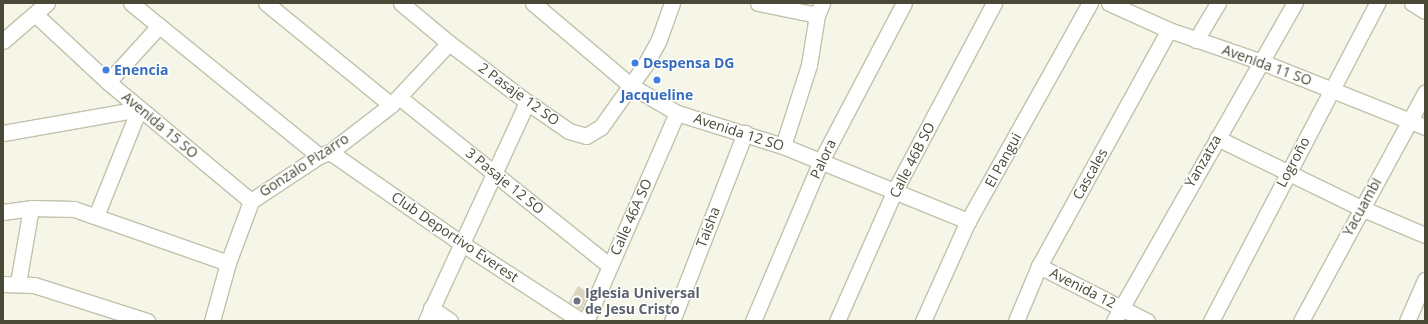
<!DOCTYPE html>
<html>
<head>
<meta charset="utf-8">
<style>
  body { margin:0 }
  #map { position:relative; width:1428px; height:324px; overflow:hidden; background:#f5f5e8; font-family:"Open Sans",sans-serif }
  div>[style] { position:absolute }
  .building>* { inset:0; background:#d8d5bc }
  .roads { filter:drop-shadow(1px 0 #c2c1aa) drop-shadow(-1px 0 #c2c1aa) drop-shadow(0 1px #c2c1aa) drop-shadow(0 -1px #c2c1aa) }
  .minor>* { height:15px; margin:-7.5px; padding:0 7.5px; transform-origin:7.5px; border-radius:7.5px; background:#fff }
  .dots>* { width:11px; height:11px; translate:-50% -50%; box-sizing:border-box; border:2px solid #fff; border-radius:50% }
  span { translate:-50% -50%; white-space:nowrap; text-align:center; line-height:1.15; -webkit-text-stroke:3px #fff; paint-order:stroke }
  .shop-label { font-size:14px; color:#366cbe; font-weight:700 }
  .left { translate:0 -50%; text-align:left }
  .street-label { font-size:14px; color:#4a4836 }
  .worship-label { font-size:14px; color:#5b616d; font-weight:700 }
  .frame { position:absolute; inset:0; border:4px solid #4a4836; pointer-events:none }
</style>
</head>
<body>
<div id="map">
  <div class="building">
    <div style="clip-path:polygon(578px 286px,589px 293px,581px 310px,569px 302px)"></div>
  </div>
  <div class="roads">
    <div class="minor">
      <div style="left:131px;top:3px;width:242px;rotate:39.1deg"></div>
      <div style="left:266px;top:3px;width:161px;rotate:39.2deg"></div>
      <div style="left:401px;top:3px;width:62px;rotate:39.8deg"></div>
      <div style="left:449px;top:43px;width:98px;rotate:37.1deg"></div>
      <div style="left:527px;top:102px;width:51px;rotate:34.6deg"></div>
      <div style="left:569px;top:131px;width:18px;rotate:16deg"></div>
      <div style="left:586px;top:136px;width:17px;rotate:-31deg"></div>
      <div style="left:601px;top:127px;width:76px;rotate:-54.6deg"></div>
      <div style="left:645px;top:65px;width:26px;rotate:-61deg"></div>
      <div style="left:658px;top:42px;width:41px;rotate:-70.3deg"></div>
      <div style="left:533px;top:3px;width:127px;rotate:40.2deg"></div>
      <div style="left:630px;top:85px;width:55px;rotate:30.8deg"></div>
      <div style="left:677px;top:113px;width:111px;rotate:17.3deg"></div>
      <div style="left:783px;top:146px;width:200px;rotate:22.1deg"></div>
      <div style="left:758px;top:3px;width:60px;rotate:11.5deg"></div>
      <div style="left:1109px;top:3px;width:66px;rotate:24.2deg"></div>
      <div style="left:1169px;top:30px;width:98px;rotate:19deg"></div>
      <div style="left:1262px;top:62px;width:175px;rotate:21.7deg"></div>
      <div style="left:1412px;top:3px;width:15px;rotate:32deg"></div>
      <div style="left:36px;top:15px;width:98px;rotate:42.9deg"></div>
      <div style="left:108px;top:82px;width:186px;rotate:39.8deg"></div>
      <div style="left:1196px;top:40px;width:43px;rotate:-59.3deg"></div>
      <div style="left:3px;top:41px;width:58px;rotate:-40.8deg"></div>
      <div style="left:108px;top:82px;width:76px;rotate:-47.7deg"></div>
      <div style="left:399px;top:97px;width:270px;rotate:38.7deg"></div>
      <div style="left:3px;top:133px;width:138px;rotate:-10deg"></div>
      <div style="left:1217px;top:138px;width:160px;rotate:25.9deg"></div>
      <div style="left:1361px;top:208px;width:69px;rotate:22.9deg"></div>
      <div style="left:783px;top:146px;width:85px;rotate:-72.2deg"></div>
      <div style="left:809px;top:65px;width:51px;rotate:-80.9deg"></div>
      <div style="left:817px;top:15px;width:13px;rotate:-67deg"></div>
      <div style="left:330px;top:152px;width:160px;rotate:34.8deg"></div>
      <div style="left:461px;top:243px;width:143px;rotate:33deg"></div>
      <div style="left:3px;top:212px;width:28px;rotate:-8deg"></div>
      <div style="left:31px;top:208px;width:43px;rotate:1.3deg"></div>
      <div style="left:74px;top:209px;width:163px;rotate:19.3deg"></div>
      <div style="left:96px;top:216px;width:115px;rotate:-68.1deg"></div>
      <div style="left:1039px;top:266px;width:121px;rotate:27deg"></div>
      <div style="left:18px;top:283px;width:76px;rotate:-80.2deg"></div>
      <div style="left:3px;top:284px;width:31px;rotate:2deg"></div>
      <div style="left:34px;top:285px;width:119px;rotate:17.7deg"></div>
      <div style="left:431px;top:308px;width:23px;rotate:34deg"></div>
      <div style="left:212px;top:321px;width:60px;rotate:-74.6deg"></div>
      <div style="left:228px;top:263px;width:66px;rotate:-69.6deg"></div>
      <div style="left:251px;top:201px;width:82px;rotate:-33.5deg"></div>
      <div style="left:319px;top:156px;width:12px;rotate:-20deg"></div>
      <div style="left:330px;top:152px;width:77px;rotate:-37.6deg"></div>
      <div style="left:391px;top:105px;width:85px;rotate:-46.9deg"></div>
      <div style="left:426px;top:321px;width:241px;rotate:-65.2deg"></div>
      <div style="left:586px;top:321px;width:227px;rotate:-66.4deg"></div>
      <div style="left:672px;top:321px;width:202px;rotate:-68.8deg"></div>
      <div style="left:753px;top:321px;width:174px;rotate:-67deg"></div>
      <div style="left:821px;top:161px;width:178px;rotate:-62.3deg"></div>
      <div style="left:837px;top:321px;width:143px;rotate:-66.1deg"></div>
      <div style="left:895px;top:190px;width:212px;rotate:-62.1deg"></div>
      <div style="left:923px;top:321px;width:110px;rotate:-65.8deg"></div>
      <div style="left:968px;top:221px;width:250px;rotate:-60.8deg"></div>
      <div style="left:1016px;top:321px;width:60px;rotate:-67.3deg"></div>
      <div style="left:1039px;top:266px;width:269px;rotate:-61.2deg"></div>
      <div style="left:1114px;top:321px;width:366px;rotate:-60.4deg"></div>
      <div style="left:1211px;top:321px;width:359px;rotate:-62.4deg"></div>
      <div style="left:1301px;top:321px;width:260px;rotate:-61.5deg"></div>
      <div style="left:1407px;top:321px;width:45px;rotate:-66.3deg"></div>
    </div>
  </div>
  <div class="dots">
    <div style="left:635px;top:63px;background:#3f7fe0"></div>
    <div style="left:106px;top:70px;background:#3f7fe0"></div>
    <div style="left:657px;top:80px;background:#3f7fe0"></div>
    <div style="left:577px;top:301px;background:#6b7280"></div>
  </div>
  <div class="shop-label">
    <span class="left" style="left:643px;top:63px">Despensa DG</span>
    <span class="left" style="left:114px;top:70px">Enencia</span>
    <span style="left:657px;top:95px">Jacqueline</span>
  </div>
  <div class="street-label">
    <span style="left:1267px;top:65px;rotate:20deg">Avenida 11 SO</span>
    <span style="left:519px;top:94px;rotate:36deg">2 Pasaje 12 SO</span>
    <span style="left:160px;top:125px;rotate:40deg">Avenida 15 SO</span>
    <span style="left:739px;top:132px;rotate:18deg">Avenida 12 SO</span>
    <span style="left:823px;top:159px;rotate:-65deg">Palora</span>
    <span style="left:912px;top:160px;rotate:-63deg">Calle 46B SO</span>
    <span style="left:1003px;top:160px;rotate:-61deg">El Pangui</span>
    <span style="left:1203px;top:161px;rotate:-60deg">Yanzatza</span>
    <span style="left:1293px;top:162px;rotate:-62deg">Logroño</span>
    <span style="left:304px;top:165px;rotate:-33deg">Gonzalo Pizarro</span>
    <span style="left:1090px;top:174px;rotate:-61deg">Cascales</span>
    <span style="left:505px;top:181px;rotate:39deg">3 Pasaje 12 SO</span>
    <span style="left:1362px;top:207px;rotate:-61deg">Yacuambi</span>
    <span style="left:631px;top:217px;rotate:-66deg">Calle 46A SO</span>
    <span style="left:708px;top:227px;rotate:-69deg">Taisha</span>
    <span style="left:455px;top:237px;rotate:34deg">Club Deportivo Everest</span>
    <span style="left:1083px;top:288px;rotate:27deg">Avenida 12</span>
  </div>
  <div class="worship-label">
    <span class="left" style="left:585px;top:301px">Iglesia Universal<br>de Jesu Cristo</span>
  </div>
  <div class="frame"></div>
</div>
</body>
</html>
